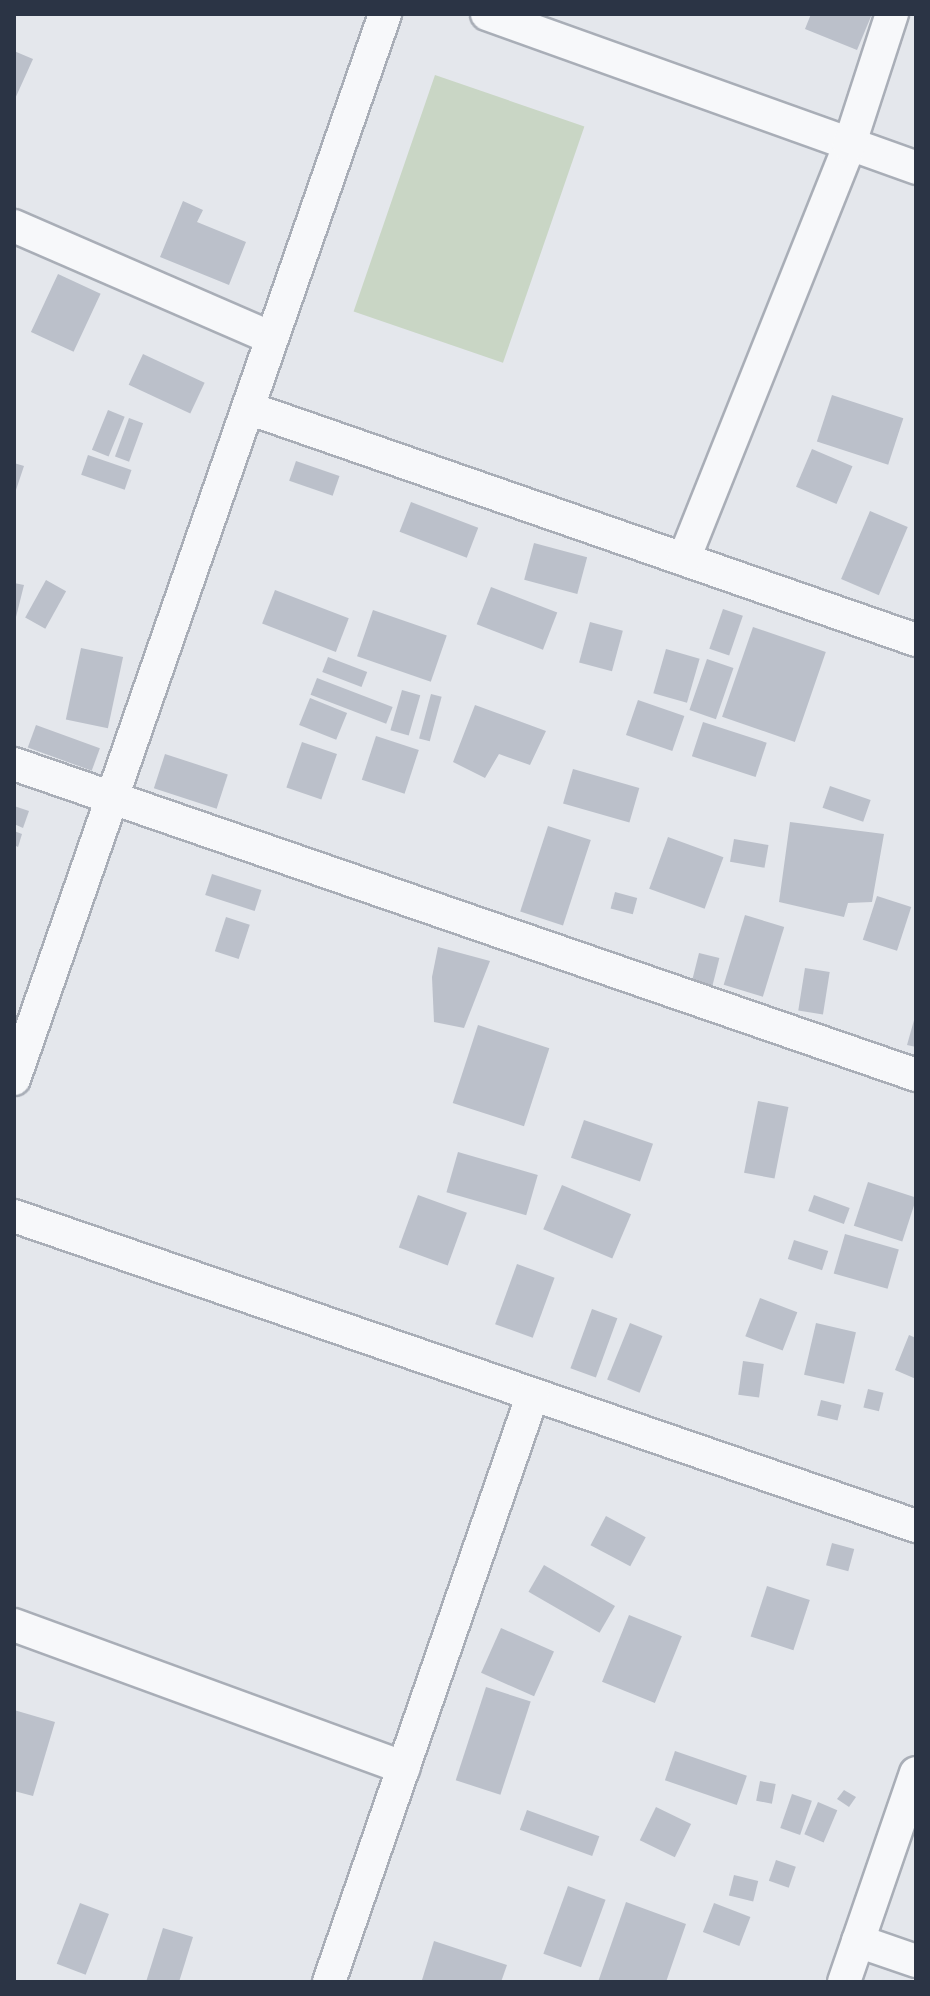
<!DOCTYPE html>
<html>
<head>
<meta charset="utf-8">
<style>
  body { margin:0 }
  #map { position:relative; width:930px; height:1996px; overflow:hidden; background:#e4e7ec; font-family:Poppins,sans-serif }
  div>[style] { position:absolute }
  .green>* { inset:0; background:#c9d6c5; transform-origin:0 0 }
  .building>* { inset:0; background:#bbc0ca; transform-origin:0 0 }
  .roads { filter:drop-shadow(2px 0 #a9aeb7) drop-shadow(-2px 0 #a9aeb7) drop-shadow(0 2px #a9aeb7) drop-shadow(0 -2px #a9aeb7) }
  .street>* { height:32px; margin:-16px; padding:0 16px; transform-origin:16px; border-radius:16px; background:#f7f8fa }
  span { translate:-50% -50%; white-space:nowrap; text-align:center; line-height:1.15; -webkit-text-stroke:6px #f4f6f9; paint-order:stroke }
  .frame { position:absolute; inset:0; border:16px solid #2b3445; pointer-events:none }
</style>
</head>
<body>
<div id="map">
  <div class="green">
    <div style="left:435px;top:75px;width:158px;height:250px;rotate:19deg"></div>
  </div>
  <div class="building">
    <div style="clip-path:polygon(811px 14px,872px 14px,857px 50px,805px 29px)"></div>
    <div style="clip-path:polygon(14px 51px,33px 59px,14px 101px)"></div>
    <div style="clip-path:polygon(183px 201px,203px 210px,197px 222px,246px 242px,229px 285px,160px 257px)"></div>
    <div style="left:58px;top:274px;width:47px;height:64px;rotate:25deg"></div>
    <div style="left:143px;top:354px;width:68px;height:34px;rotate:25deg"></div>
    <div style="left:832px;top:395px;width:75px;height:49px;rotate:18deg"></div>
    <div style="left:108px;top:410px;width:18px;height:43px;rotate:22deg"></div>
    <div style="left:129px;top:418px;width:15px;height:41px;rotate:20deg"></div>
    <div style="left:812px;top:449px;width:44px;height:41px;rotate:23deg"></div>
    <div style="left:88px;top:455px;width:46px;height:21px;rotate:19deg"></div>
    <div style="left:296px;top:461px;width:46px;height:21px;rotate:19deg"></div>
    <div style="clip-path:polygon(14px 463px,24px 466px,15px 493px,14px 493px)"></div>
    <div style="left:411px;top:502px;width:72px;height:32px;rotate:21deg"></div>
    <div style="left:870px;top:511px;width:41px;height:74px;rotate:23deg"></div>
    <div style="left:534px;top:543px;width:55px;height:38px;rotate:15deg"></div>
    <div style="left:46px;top:580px;width:23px;height:43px;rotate:29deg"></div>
    <div style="clip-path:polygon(14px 583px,24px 585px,15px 621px,14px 621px)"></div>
    <div style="left:491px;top:587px;width:71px;height:40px;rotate:21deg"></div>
    <div style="left:275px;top:590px;width:79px;height:36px;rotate:21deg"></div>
    <div style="left:723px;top:609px;width:21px;height:42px;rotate:19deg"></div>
    <div style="left:373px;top:610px;width:78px;height:49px;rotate:19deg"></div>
    <div style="left:590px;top:622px;width:34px;height:42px;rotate:15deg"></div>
    <div style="left:753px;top:627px;width:77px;height:95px;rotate:19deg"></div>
    <div style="left:81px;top:648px;width:43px;height:73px;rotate:12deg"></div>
    <div style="left:666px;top:649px;width:35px;height:46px;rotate:16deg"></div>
    <div style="left:328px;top:657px;width:42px;height:16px;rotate:21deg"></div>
    <div style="left:707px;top:659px;width:28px;height:54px;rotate:19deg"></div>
    <div style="left:317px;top:678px;width:81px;height:18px;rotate:21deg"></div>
    <div style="left:402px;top:690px;width:19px;height:42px;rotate:16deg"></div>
    <div style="left:431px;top:694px;width:11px;height:46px;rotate:15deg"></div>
    <div style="left:310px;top:698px;width:40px;height:29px;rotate:22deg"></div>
    <div style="left:638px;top:700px;width:49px;height:37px;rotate:19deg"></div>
    <div style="clip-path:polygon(475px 705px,546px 731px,530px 765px,499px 754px,485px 778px,453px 762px)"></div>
    <div style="left:703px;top:722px;width:67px;height:36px;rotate:18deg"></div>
    <div style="left:36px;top:725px;width:68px;height:24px;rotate:20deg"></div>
    <div style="left:376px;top:736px;width:45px;height:46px;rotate:18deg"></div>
    <div style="left:302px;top:742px;width:37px;height:48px;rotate:19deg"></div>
    <div style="left:165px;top:754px;width:66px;height:36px;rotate:18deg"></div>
    <div style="left:573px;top:769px;width:69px;height:36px;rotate:16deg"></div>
    <div style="left:830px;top:786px;width:43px;height:23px;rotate:19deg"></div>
    <div style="clip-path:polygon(14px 806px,29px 811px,23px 828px,14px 824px)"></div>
    <div style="clip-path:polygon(790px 822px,884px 834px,872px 902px,848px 903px,844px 917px,779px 902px)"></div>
    <div style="left:548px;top:826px;width:45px;height:90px;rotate:18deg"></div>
    <div style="clip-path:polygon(14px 831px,22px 834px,18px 847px,14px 845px)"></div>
    <div style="left:668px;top:837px;width:59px;height:55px;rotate:20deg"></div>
    <div style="left:734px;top:839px;width:35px;height:23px;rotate:10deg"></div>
    <div style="left:212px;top:874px;width:52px;height:22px;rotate:18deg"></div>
    <div style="left:615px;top:892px;width:23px;height:17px;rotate:15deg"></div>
    <div style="left:877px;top:896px;width:36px;height:46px;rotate:18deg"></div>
    <div style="left:745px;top:915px;width:41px;height:73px;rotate:17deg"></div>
    <div style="left:226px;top:917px;width:25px;height:36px;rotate:18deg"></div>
    <div style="clip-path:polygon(438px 947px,490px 961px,464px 1028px,434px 1022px,432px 977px)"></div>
    <div style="left:699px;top:953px;width:21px;height:28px;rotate:14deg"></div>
    <div style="left:805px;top:968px;width:25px;height:43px;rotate:9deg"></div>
    <div style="clip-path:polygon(916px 1013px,916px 1047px,907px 1045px)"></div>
    <div style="left:478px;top:1025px;width:75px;height:82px;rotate:18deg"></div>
    <div style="left:758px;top:1101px;width:31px;height:73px;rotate:11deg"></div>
    <div style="left:584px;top:1120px;width:73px;height:40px;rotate:19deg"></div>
    <div style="left:458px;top:1152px;width:83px;height:42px;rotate:16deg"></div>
    <div style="left:868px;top:1182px;width:51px;height:46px;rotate:18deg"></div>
    <div style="left:562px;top:1185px;width:75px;height:48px;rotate:23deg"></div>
    <div style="left:418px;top:1195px;width:52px;height:56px;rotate:20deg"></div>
    <div style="left:814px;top:1195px;width:38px;height:17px;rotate:20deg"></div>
    <div style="left:845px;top:1234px;width:56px;height:41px;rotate:16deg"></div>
    <div style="left:794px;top:1240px;width:36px;height:20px;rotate:18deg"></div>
    <div style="left:517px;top:1264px;width:40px;height:64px;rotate:20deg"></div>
    <div style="left:760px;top:1298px;width:40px;height:41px;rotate:21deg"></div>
    <div style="left:592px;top:1309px;width:27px;height:63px;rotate:20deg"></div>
    <div style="left:630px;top:1323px;width:35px;height:61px;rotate:22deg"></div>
    <div style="left:816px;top:1323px;width:41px;height:53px;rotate:13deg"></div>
    <div style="clip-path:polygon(909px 1335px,916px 1338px,916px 1379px,895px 1370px)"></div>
    <div style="left:743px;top:1361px;width:21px;height:34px;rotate:8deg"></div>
    <div style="left:868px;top:1389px;width:16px;height:19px;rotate:14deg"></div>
    <div style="left:821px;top:1400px;width:21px;height:16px;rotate:14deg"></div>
    <div style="left:606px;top:1516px;width:45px;height:33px;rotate:28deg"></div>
    <div style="left:832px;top:1543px;width:23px;height:23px;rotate:15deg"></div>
    <div style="left:544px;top:1565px;width:82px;height:31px;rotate:30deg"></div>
    <div style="left:767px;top:1586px;width:45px;height:53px;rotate:18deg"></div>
    <div style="left:629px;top:1615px;width:57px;height:72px;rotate:22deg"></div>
    <div style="left:501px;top:1628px;width:58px;height:49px;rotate:24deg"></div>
    <div style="left:486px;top:1687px;width:47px;height:98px;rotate:18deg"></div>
    <div style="clip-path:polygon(14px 1710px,55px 1722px,33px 1796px,14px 1791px)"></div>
    <div style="left:675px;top:1751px;width:76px;height:31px;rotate:19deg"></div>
    <div style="left:760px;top:1781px;width:16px;height:20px;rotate:11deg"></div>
    <div style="clip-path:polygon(844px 1790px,856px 1797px,849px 1807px,837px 1799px)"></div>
    <div style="left:792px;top:1794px;width:21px;height:36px;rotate:19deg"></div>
    <div style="left:818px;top:1802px;width:21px;height:35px;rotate:23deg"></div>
    <div style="left:656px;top:1807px;width:39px;height:37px;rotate:26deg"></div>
    <div style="left:527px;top:1810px;width:77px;height:21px;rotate:20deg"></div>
    <div style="left:776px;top:1860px;width:21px;height:22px;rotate:19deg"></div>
    <div style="left:734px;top:1875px;width:25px;height:21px;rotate:14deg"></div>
    <div style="left:568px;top:1886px;width:40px;height:72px;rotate:20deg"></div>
    <div style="clip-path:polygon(626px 1902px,686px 1924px,666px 1982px,598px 1982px)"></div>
    <div style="left:80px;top:1903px;width:31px;height:65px;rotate:21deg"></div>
    <div style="left:714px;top:1903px;width:39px;height:31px;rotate:21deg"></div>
    <div style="clip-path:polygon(163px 1928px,193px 1937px,179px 1982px,146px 1982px)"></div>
    <div style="clip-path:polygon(434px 1941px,507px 1965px,501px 1982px,422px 1980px)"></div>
  </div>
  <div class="roads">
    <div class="street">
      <div style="left:487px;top:14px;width:456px;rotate:19.7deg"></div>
      <div style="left:14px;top:226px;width:281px;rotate:23.5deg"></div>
      <div style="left:248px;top:408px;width:707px;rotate:19.15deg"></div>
      <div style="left:684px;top:559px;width:445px;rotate:-68.2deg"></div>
      <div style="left:849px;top:146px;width:139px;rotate:-72deg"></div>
      <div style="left:14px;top:764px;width:954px;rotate:19.02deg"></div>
      <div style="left:14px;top:1079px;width:1128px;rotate:-70.79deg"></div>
      <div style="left:14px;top:1216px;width:954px;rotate:18.97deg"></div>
      <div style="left:14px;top:1625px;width:415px;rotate:20.1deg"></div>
      <div style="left:858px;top:1941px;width:61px;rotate:19deg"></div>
      <div style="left:329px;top:1982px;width:622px;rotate:-70.87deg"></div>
      <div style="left:844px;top:1982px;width:221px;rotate:-71deg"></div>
    </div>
  </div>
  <div class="frame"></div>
</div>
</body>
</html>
